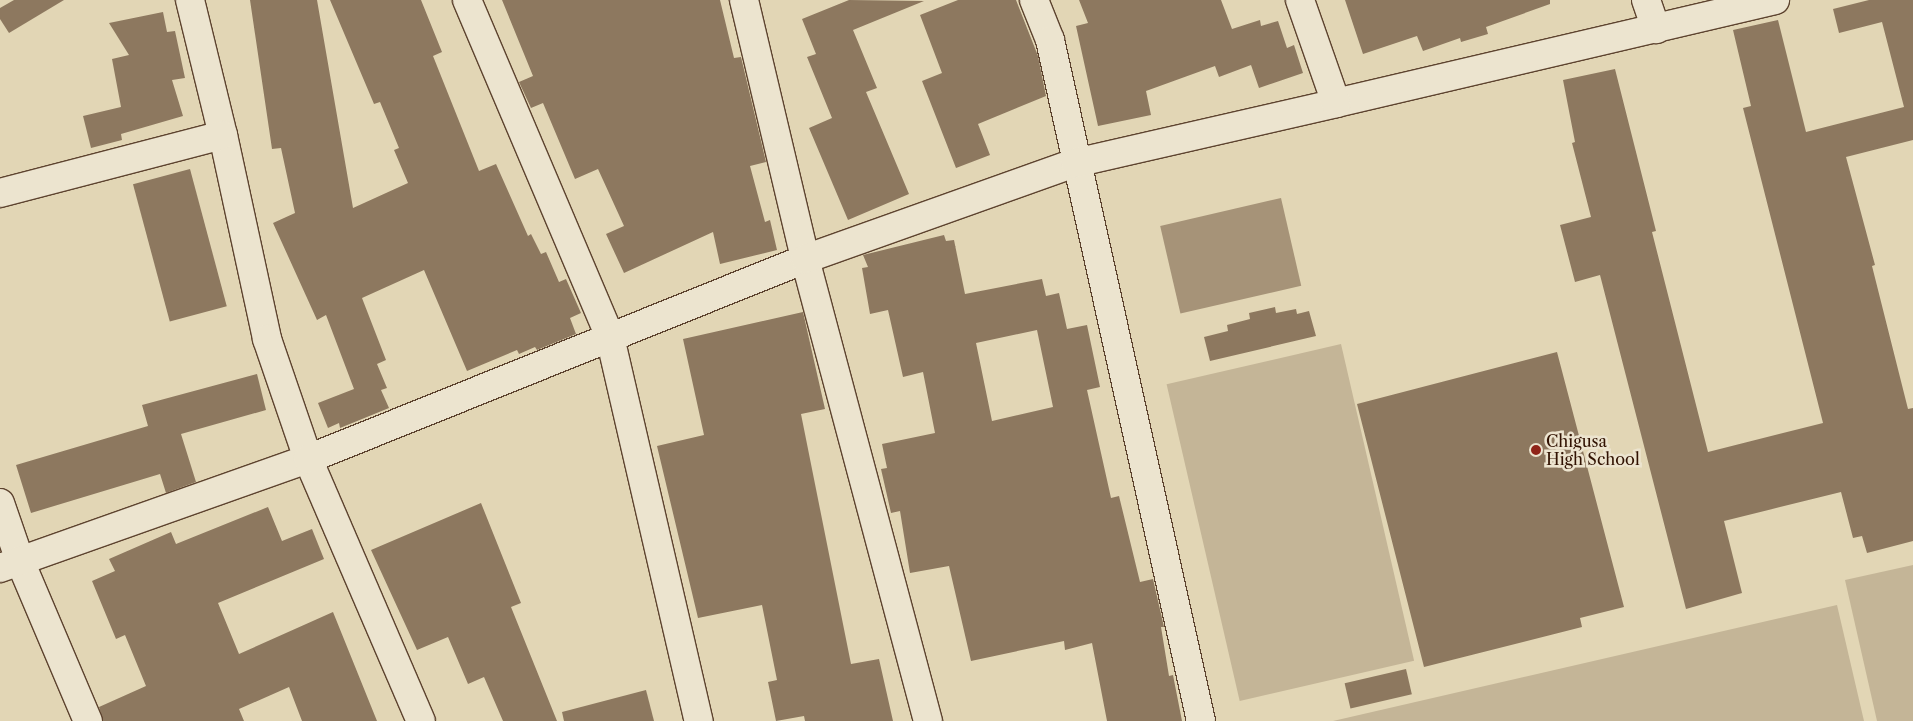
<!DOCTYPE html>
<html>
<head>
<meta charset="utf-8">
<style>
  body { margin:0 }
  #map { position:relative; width:1913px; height:721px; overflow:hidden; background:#e2d6b5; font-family:"Libre Caslon Text",serif }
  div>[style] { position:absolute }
  .green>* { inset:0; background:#c4b597; transform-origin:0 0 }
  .water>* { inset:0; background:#a69378; transform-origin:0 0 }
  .building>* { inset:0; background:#8d785f; transform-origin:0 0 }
  .roads { filter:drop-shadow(1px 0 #5d432f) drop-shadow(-1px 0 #5d432f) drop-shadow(0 1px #5d432f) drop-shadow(0 -1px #5d432f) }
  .minor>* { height:28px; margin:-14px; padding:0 14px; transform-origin:14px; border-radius:14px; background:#ece4cf }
  .dots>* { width:14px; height:14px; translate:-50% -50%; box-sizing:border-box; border:2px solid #ece4cf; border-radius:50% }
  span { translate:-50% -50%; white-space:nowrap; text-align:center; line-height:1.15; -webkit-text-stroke:5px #ece4cf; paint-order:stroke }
  .poi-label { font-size:16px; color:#311202 }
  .left { translate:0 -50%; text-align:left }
</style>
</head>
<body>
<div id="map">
  <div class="green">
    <div style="left:1341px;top:344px;width:325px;height:179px;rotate:77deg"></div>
    <div style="clip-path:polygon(1913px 565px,1913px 721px,1877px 721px,1845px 580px)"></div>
    <div style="clip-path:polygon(1837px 605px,1864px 721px,1333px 721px)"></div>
  </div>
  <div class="water">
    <div style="left:1281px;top:198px;width:90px;height:124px;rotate:77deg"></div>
  </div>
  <div class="building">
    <div style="clip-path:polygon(14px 0,64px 0,9px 33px,0 19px,0 8px)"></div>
    <div style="clip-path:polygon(250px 0,317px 0,353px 208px,408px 183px,394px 150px,399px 148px,380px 102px,374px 104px,330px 0,421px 0,442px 52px,433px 56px,479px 171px,496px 164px,528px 236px,531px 234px,541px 254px,546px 252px,559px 282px,566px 279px,581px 313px,570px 318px,576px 334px,537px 350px,535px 347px,519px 354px,517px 350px,467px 371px,424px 270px,362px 298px,386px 360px,377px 364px,387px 388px,381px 390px,389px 408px,340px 428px,339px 423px,328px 428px,318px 403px,354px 389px,326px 315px,317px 320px,273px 223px,295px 213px,281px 148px,272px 149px)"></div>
    <div style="clip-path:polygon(502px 0,720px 0,734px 58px,741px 57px,766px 162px,750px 166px,765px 222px,770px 220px,777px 250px,720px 264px,713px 232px,624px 273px,606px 234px,624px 226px,598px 169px,575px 179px,543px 103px,531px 108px,519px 82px,533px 76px)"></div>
    <div style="clip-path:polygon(849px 0,924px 1px,853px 30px,877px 88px,866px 92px,909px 194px,848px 220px,809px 128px,832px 118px,807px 57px,816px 54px,802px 19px)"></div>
    <div style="clip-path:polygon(958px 0,1016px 0,1038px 56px,1046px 96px,978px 124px,990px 155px,956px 168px,922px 81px,942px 73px,920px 15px)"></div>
    <div style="clip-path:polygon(1079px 0,1221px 0,1232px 29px,1260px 20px,1261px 26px,1278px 21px,1287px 48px,1294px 45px,1303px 73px,1259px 88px,1251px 65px,1219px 77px,1215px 66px,1146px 91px,1151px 115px,1098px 126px,1076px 26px,1088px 23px)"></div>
    <div style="clip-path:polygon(1345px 0,1550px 0,1550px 4px,1486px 27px,1488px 34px,1461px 42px,1460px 38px,1423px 51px,1417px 36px,1363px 54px)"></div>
    <div style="clip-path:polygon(1869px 0,1913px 0,1913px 140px,1846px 157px,1875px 265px,1872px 266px,1908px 409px,1913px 408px,1913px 541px,1867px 553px,1862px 536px,1853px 538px,1841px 492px,1724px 521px,1742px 593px,1686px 609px,1600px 275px,1575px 282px,1560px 225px,1591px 217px,1572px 143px,1575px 142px,1563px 80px,1615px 69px,1656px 231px,1652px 232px,1708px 452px,1823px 423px,1743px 108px,1751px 106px,1733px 30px,1778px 20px,1806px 132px,1904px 107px,1882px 22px,1839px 33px,1833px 9px)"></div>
    <div style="clip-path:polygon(163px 12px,167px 32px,175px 31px,185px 78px,172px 80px,183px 116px,121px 134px,122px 140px,91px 148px,83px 116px,121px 107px,112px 59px,129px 55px,109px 23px)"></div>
    <div style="left:190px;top:169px;width:142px;height:59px;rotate:75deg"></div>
    <div style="clip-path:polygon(evenodd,944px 235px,946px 241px,954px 240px,965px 294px,1042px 279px,1046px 296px,1059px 293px,1067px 329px,1087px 325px,1100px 387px,1087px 390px,1111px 498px,1119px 496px,1140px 582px,1153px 579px,1164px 627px,1161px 627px,1169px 676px,1173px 675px,1182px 721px,1107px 721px,1092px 643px,1065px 650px,1064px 641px,971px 661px,949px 566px,910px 573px,900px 511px,891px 513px,881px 469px,887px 468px,882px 444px,935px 433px,923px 372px,903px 377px,888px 310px,870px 314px,862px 268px,868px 267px,863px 255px,944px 235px,1037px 330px,1053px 407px,992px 421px,976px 343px,1037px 330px)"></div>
    <div style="clip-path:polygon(1275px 307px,1276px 313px,1296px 309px,1297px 314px,1309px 311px,1316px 336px,1210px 361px,1204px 337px,1228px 331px,1227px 325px,1250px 319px,1249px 313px)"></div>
    <div style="clip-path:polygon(803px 312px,825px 409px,801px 414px,851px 664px,879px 659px,893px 721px,805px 721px,804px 716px,776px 721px,768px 682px,777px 680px,762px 605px,698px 618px,657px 446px,704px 435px,683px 339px)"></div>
    <div style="clip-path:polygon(1557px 352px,1624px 607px,1580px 618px,1582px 627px,1424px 667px,1357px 404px)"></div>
    <div style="clip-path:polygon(257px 374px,266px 410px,181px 434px,196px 482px,166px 493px,160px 474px,31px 513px,16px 465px,148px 426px,142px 405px)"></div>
    <div style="clip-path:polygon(481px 503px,521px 603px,511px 607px,557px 721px,503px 721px,484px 677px,468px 684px,448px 637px,417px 650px,371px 550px)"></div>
    <div style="clip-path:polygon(268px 507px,282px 541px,312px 529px,324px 559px,218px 603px,239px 654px,333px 612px,377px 721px,302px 721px,289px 687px,239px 709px,244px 721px,103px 721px,99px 707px,146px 686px,125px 635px,116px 639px,92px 581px,115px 571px,109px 559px,171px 532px,176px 544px)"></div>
    <div style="left:1406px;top:669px;width:26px;height:63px;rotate:77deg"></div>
    <div style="clip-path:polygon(646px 690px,654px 721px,564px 721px,562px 712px)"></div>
  </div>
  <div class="roads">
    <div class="minor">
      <div style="left:190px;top:0;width:139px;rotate:76.3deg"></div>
      <div style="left:223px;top:135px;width:209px;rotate:77.8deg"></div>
      <div style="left:267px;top:339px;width:127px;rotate:71.1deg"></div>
      <div style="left:308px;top:459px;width:285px;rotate:66.7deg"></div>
      <div style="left:467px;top:0;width:366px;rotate:67deg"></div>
      <div style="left:610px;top:337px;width:394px;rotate:77deg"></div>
      <div style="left:744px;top:0;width:266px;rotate:76.7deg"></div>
      <div style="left:805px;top:259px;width:478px;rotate:75.1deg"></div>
      <div style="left:1034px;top:0;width:43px;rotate:68.2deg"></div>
      <div style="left:1050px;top:40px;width:698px;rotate:77.5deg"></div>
      <div style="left:1646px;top:0;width:31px;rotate:71deg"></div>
      <div style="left:1336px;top:103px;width:451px;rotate:-13.2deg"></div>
      <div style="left:0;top:193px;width:230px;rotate:-14.6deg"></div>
      <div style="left:0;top:503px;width:61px;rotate:71deg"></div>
      <div style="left:20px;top:561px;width:174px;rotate:67deg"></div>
      <div style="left:0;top:568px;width:327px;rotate:-19.5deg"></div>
      <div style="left:308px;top:459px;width:536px;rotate:-21.92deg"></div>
      <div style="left:805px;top:259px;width:287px;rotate:-19.6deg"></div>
      <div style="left:1075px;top:163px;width:268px;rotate:-12.9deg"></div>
      <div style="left:1336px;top:103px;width:109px;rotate:-109.3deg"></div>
    </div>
  </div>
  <div class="dots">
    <div style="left:1536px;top:450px;background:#8f2418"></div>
  </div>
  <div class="poi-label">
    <span class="left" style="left:1546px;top:450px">Chigusa<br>High School</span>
  </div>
</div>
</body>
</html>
